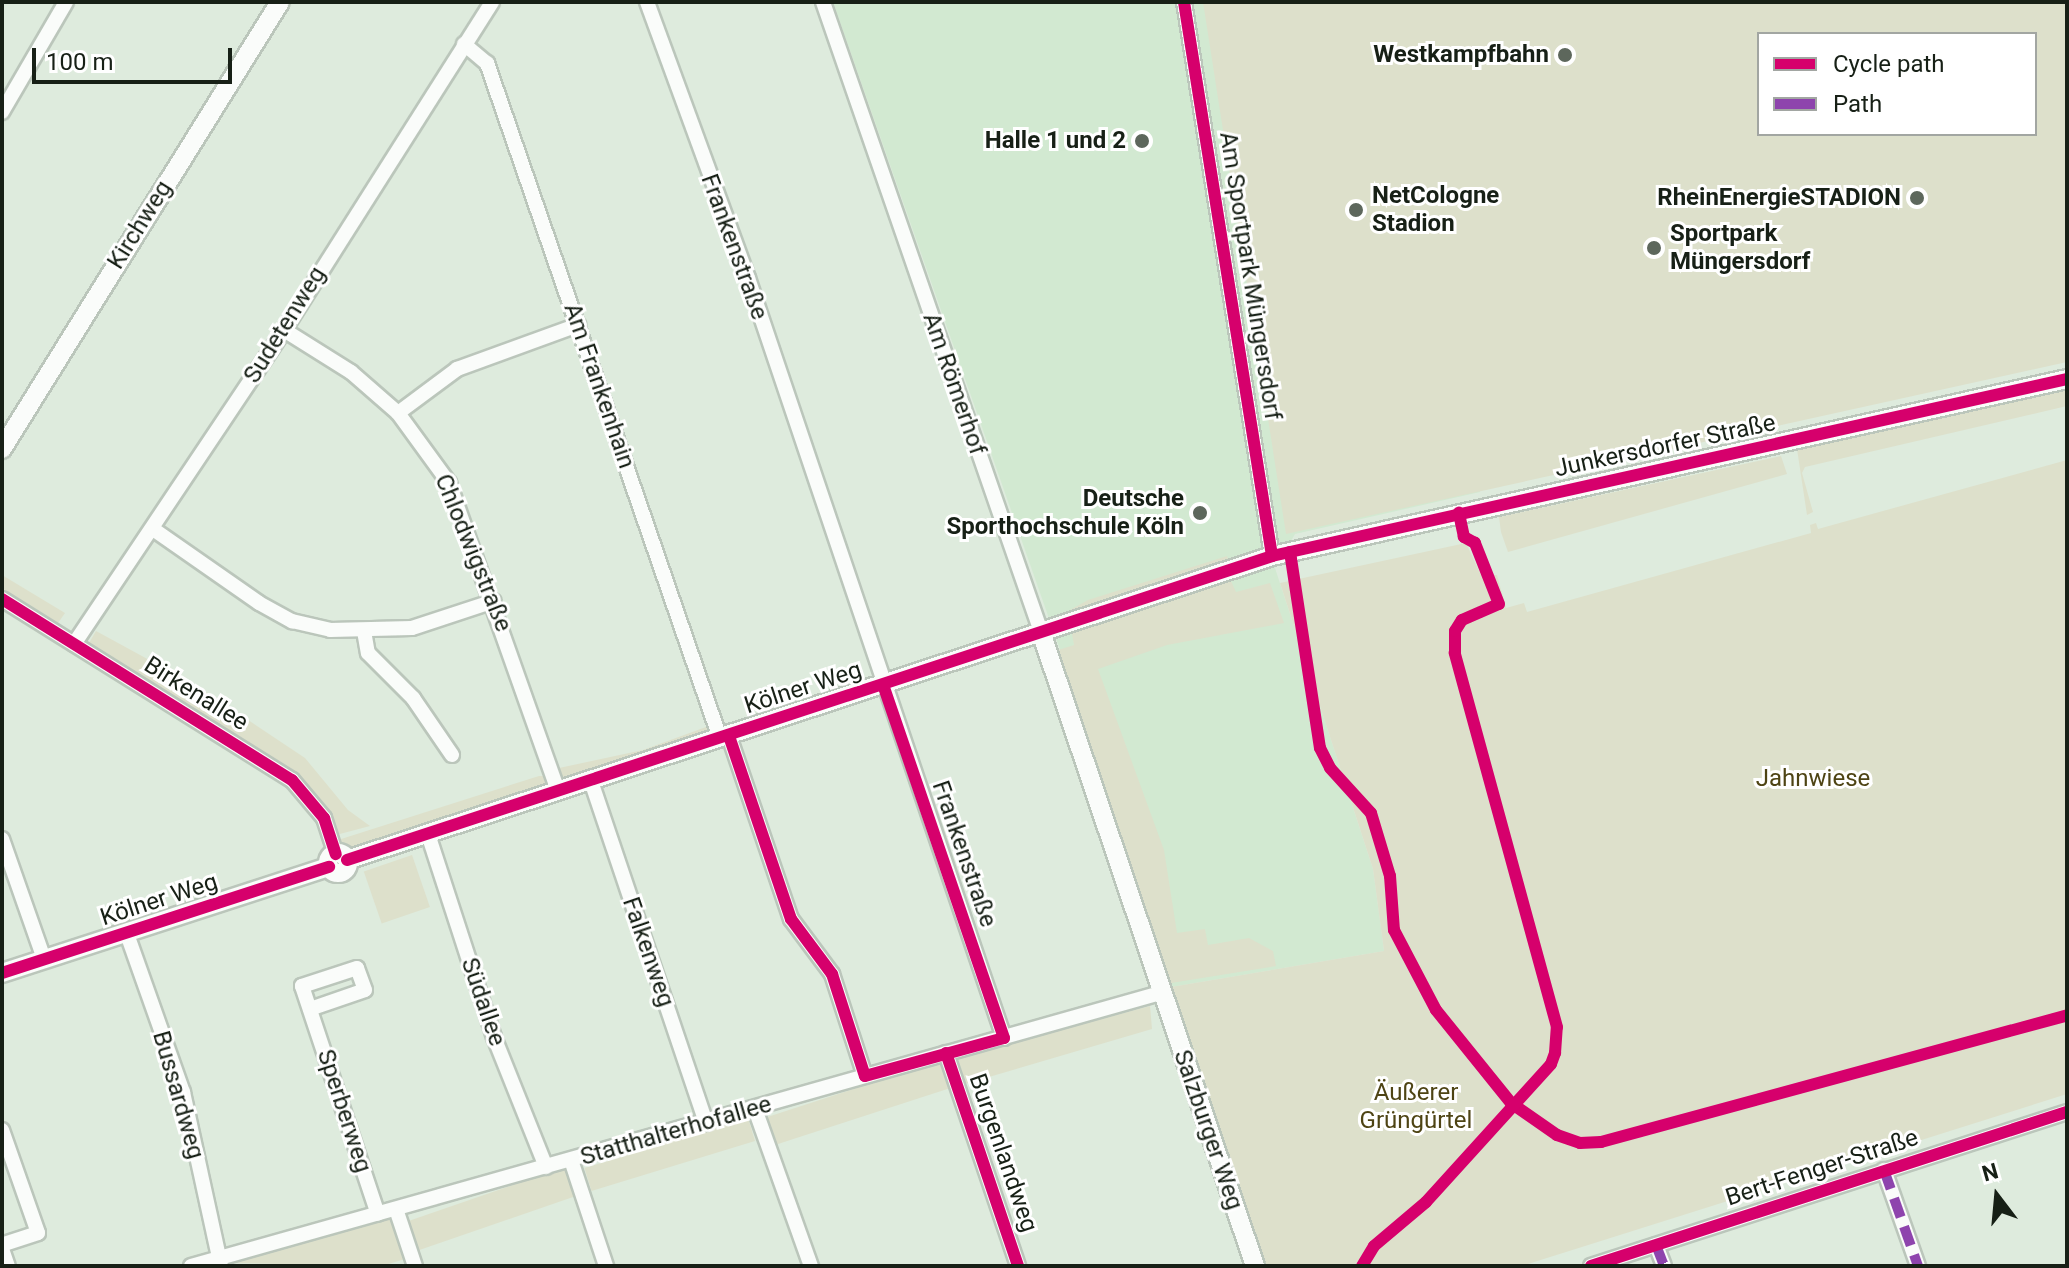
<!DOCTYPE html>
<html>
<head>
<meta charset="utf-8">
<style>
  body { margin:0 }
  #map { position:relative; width:2069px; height:1268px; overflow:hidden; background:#deebdd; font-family:Roboto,sans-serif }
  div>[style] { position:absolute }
  .built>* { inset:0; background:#d2e9d1 }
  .green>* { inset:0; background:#dde0cb; transform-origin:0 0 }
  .roads { filter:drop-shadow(2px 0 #bbc6bb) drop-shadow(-2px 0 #bbc6bb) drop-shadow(0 2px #bbc6bb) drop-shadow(0 -2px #bbc6bb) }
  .minor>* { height:14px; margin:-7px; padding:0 7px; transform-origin:7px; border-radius:7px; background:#fafcfa }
  .tertiary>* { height:18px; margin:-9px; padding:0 9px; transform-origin:9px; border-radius:9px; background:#fafcfa }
  .tertiary>.ring { margin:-9px; padding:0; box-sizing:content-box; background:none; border:18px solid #fafcfa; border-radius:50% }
  .quiet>* { height:10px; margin-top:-5px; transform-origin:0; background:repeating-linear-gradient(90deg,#8e44ad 0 20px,transparent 0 30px) }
  .cycleway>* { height:12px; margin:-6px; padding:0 6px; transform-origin:6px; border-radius:6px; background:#d6006c }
  .dots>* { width:22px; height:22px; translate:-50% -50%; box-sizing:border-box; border:4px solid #fff; border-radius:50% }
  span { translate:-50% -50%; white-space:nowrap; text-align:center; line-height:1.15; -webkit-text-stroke:6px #fff; paint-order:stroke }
  .poi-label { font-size:24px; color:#172016; font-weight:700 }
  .right { translate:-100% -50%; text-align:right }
  .left { translate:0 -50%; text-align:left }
  .street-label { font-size:24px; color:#172016 }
  .park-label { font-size:24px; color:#4e4414 }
  .frame { position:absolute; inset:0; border:4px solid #172016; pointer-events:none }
  .legend { position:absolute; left:1757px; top:32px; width:280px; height:104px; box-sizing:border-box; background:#fff; border:2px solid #a2a6a2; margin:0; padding:10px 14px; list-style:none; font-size:24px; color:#172016 }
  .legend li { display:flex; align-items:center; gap:16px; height:40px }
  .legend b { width:40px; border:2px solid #a2a6a2 }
  .north { position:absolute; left:1957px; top:1156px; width:80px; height:80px; -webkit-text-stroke:6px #fff; paint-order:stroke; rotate:344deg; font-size:22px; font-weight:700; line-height:32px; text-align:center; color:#172016 }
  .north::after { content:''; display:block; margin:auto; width:28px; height:36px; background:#172016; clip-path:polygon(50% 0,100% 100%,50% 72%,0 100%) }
  .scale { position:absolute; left:32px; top:48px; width:200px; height:36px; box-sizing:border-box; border:4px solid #172016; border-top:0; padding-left:10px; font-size:24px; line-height:28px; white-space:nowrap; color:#172016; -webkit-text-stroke:6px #fff; paint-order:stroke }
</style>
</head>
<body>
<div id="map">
  <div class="built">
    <div style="clip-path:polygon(833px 2px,1438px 2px,1480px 492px,1295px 534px,1275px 568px,1373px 869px,1384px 951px,1171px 987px,1106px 781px)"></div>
  </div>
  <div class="green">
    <div style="clip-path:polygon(evenodd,1203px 2px,2067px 2px,2067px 362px,1286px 534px,1203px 2px,1759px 34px,2035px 34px,2035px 134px,1759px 134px,1759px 34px)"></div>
    <div style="clip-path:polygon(2067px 389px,2067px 406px,1805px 467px,1802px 473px,1813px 512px,1807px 515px,1797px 449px)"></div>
    <div style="clip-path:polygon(1781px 456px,1787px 474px,1508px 552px,1501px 532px,1499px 517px)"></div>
    <div style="clip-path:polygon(2067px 460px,2067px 1094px,1522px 1266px,1264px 1266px,1171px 987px,1384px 951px,1373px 869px,1280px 583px,1466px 543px,1481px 575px,1497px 575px,1506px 608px,1524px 603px,1527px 612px,1811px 533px,1810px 525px,1816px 523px,1818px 529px)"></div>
    <div style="clip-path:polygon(1227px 556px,1229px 563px,1043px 625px,1088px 600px)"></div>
    <div style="clip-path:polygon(2px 575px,65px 613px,58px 623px,2px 588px)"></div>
    <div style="clip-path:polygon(1230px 579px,1236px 592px,1270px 583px,1284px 623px,1167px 645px,1098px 669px,1164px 850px,1177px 933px,1205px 929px,1208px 945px,1249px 938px,1273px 951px,1276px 966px,1165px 984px,1055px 651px,1074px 645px,1071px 629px)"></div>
    <div style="clip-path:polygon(96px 631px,197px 686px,305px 758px,348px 810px,370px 826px,336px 835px,326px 806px,301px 777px,89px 643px)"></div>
    <div style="clip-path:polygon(706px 727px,709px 732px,562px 782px,559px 768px,643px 750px)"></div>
    <div style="clip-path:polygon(539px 776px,547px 776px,550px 785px,350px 852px,338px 840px)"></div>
    <div style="left:412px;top:855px;width:55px;height:51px;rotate:71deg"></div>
    <div style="clip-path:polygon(1150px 1006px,1152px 1029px,965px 1084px,955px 1058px)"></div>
    <div style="left:943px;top:1060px;width:29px;height:191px;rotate:72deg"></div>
    <div style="left:748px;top:1118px;width:24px;height:171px;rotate:73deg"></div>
    <div style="left:568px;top:1166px;width:31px;height:174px;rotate:71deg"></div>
    <div style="clip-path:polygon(394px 1216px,408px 1258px,382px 1266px,225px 1263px)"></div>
  </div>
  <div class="roads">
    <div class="minor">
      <div style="left:647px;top:2px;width:294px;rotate:69.9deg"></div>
      <div style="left:748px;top:278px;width:802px;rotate:71.38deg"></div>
      <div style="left:823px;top:2px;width:667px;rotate:70.91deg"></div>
      <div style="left:1184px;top:2px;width:561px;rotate:80.97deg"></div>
      <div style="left:464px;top:44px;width:30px;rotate:40deg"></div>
      <div style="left:487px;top:63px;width:714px;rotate:70.96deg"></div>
      <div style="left:2px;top:112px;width:127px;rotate:-59.8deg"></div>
      <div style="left:284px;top:330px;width:79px;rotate:32.1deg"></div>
      <div style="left:351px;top:372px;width:62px;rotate:41.1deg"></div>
      <div style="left:398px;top:413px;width:87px;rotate:53.9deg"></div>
      <div style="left:449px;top:483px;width:327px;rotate:70.5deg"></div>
      <div style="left:398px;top:413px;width:74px;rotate:-36.7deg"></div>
      <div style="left:457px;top:369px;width:129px;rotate:-20deg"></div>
      <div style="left:153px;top:529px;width:129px;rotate:34.9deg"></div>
      <div style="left:259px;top:603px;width:38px;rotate:29deg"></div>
      <div style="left:292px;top:621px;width:39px;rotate:13deg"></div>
      <div style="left:330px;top:630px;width:82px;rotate:-1.4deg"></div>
      <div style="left:412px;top:628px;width:86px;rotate:-18.2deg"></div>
      <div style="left:2px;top:599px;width:342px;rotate:32deg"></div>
      <div style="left:292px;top:780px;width:50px;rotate:49.9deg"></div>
      <div style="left:324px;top:818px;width:38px;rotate:72deg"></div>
      <div style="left:364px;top:631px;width:22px;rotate:80deg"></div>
      <div style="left:368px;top:653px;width:64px;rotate:45deg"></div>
      <div style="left:413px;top:698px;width:69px;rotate:55.6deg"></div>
      <div style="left:74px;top:644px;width:378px;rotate:-56.2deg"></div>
      <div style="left:284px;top:330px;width:388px;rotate:-57.6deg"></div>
      <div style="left:729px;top:736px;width:193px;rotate:71.3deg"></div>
      <div style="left:791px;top:919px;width:69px;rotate:53.3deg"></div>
      <div style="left:832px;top:974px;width:107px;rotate:72.1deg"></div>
      <div style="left:591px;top:781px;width:361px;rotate:71.4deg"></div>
      <div style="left:428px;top:834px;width:213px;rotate:72deg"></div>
      <div style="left:494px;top:1037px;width:140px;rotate:68.2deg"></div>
      <div style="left:2px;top:839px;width:127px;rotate:70.7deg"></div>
      <div style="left:127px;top:934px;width:168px;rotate:70.5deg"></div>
      <div style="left:183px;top:1092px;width:178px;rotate:77.7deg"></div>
      <div style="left:310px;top:1009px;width:58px;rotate:-19.1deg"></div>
      <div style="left:365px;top:990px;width:23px;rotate:-110deg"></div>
      <div style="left:357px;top:968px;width:58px;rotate:161.9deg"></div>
      <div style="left:302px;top:986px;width:240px;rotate:71.6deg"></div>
      <div style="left:946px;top:1053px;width:225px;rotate:71.3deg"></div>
      <div style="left:755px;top:1109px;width:167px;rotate:70.4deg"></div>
      <div style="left:2px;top:1130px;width:109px;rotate:70.7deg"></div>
      <div style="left:38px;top:1233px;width:38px;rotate:162deg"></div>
      <div style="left:571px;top:1160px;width:112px;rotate:71.7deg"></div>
      <div style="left:1884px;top:1170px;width:102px;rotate:70.5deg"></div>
      <div style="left:396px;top:1209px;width:60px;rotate:71.6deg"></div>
      <div style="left:1656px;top:1245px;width:22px;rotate:69deg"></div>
      <div style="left:2px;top:1249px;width:18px;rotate:71deg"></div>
      <div style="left:191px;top:1266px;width:1007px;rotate:-15.73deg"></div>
      <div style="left:1591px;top:1266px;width:500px;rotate:-17.93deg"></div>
    </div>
    <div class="tertiary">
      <div style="left:2px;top:449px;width:526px;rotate:-58.12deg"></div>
      <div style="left:1041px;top:632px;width:669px;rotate:71.35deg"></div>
      <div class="ring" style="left:328px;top:853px;width:2px;height:2px"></div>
      <div style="left:347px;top:860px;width:974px;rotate:-18.19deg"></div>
      <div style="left:1272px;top:556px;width:814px;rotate:-12.55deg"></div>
      <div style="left:2px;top:973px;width:344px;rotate:-18deg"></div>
    </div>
  </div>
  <div class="quiet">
    <div style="left:1884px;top:1170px;width:102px;rotate:70.5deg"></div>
    <div style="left:1656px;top:1245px;width:22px;rotate:69deg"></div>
  </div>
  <div class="cycleway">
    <div style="left:1184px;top:2px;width:561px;rotate:80.97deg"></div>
    <div style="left:1290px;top:552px;width:198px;rotate:81.3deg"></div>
    <div style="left:1320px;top:748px;width:22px;rotate:63deg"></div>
    <div style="left:1330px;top:768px;width:61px;rotate:47.7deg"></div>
    <div style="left:1371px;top:813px;width:66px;rotate:73.2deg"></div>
    <div style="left:1390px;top:876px;width:54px;rotate:85.8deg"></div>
    <div style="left:1394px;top:930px;width:90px;rotate:62.3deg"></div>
    <div style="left:1436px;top:1010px;width:119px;rotate:51.1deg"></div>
    <div style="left:1511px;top:1103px;width:56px;rotate:34.8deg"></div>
    <div style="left:1557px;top:1135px;width:24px;rotate:19deg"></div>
    <div style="left:1580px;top:1143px;width:21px;rotate:-3deg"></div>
    <div style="left:1601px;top:1142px;width:483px;rotate:-15.2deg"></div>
    <div style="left:2px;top:599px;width:342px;rotate:32deg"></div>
    <div style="left:292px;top:780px;width:50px;rotate:49.9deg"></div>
    <div style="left:324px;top:818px;width:38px;rotate:72deg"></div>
    <div style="left:729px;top:736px;width:193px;rotate:71.3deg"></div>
    <div style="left:791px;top:919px;width:69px;rotate:53.3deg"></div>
    <div style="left:832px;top:974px;width:107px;rotate:72.1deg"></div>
    <div style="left:865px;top:1076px;width:144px;rotate:-15.3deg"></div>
    <div style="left:1004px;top:1038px;width:373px;rotate:-108.9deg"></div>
    <div style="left:347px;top:860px;width:974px;rotate:-18.19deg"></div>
    <div style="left:1272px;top:556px;width:814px;rotate:-12.55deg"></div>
    <div style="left:2px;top:973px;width:344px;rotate:-18deg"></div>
    <div style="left:946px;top:1053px;width:225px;rotate:71.3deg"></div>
    <div style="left:1362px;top:1266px;width:23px;rotate:-59deg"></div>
    <div style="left:1374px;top:1246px;width:68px;rotate:-40.2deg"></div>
    <div style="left:1426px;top:1202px;width:186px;rotate:-47.8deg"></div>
    <div style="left:1551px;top:1064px;width:12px;rotate:-70deg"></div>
    <div style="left:1555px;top:1053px;width:26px;rotate:-86deg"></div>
    <div style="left:1557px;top:1027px;width:388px;rotate:-105.3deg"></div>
    <div style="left:1455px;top:653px;width:22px;rotate:-90deg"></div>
    <div style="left:1455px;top:631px;width:13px;rotate:-58deg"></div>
    <div style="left:1462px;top:620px;width:40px;rotate:-23.4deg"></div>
    <div style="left:1499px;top:604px;width:66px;rotate:-111.5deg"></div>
    <div style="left:1475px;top:543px;width:13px;rotate:-151deg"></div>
    <div style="left:1464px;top:537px;width:25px;rotate:-102deg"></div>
    <div style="left:1591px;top:1266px;width:500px;rotate:-17.93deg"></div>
  </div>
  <div class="dots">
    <div style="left:1565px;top:55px;background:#5d675c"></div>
    <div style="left:1142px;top:141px;background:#5d675c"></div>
    <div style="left:1917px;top:198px;background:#5d675c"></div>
    <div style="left:1356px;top:210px;background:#5d675c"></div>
    <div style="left:1654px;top:248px;background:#5d675c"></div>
    <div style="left:1200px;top:513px;background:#5d675c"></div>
  </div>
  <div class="poi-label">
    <span class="right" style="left:1549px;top:55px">Westkampfbahn</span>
    <span class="right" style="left:1126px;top:141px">Halle 1 und 2</span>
    <span class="left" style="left:1372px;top:210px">NetCologne<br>Stadion</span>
    <span class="right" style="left:1901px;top:198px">RheinEnergieSTADION</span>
    <span class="left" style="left:1670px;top:248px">Sportpark<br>Müngersdorf</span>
    <span class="right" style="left:1184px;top:513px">Deutsche<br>Sporthochschule Köln</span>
  </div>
  <div class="street-label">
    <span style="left:140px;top:225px;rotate:-58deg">Kirchweg</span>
    <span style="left:734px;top:247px;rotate:70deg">Frankenstraße</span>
    <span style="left:1250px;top:276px;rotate:81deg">Am Sportpark Müngersdorf</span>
    <span style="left:285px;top:325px;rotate:-58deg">Sudetenweg</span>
    <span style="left:954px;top:384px;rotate:71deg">Am Römerhof</span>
    <span style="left:599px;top:386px;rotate:71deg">Am Frankenhain</span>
    <span style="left:1665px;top:446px;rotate:-12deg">Junkersdorfer Straße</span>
    <span style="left:473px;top:553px;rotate:68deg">Chlodwigstraße</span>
    <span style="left:803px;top:688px;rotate:-18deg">Kölner Weg</span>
    <span style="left:196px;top:694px;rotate:32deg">Birkenallee</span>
    <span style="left:964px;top:854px;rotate:71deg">Frankenstraße</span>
    <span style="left:159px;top:900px;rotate:-18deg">Kölner Weg</span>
    <span style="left:648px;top:952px;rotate:71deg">Falkenweg</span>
    <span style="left:483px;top:1002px;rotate:71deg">Südallee</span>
    <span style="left:178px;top:1095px;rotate:74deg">Bussardweg</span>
    <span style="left:344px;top:1111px;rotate:72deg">Sperberweg</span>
    <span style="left:1208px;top:1130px;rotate:71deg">Salzburger Weg</span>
    <span style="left:676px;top:1131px;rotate:-16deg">Statthalterhofallee</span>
    <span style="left:1003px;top:1153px;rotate:71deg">Burgenlandweg</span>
    <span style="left:1822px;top:1168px;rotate:-18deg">Bert-Fenger-Straße</span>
  </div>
  <div class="park-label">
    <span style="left:1813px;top:779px">Jahnwiese</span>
    <span style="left:1416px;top:1107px">Äußerer<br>Grüngürtel</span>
  </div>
  <div class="frame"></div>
  <ul class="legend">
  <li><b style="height:10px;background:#d6006c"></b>Cycle path</li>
  <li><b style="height:10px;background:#8e44ad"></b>Path</li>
  </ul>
  <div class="north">N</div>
  <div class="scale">100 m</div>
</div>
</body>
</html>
